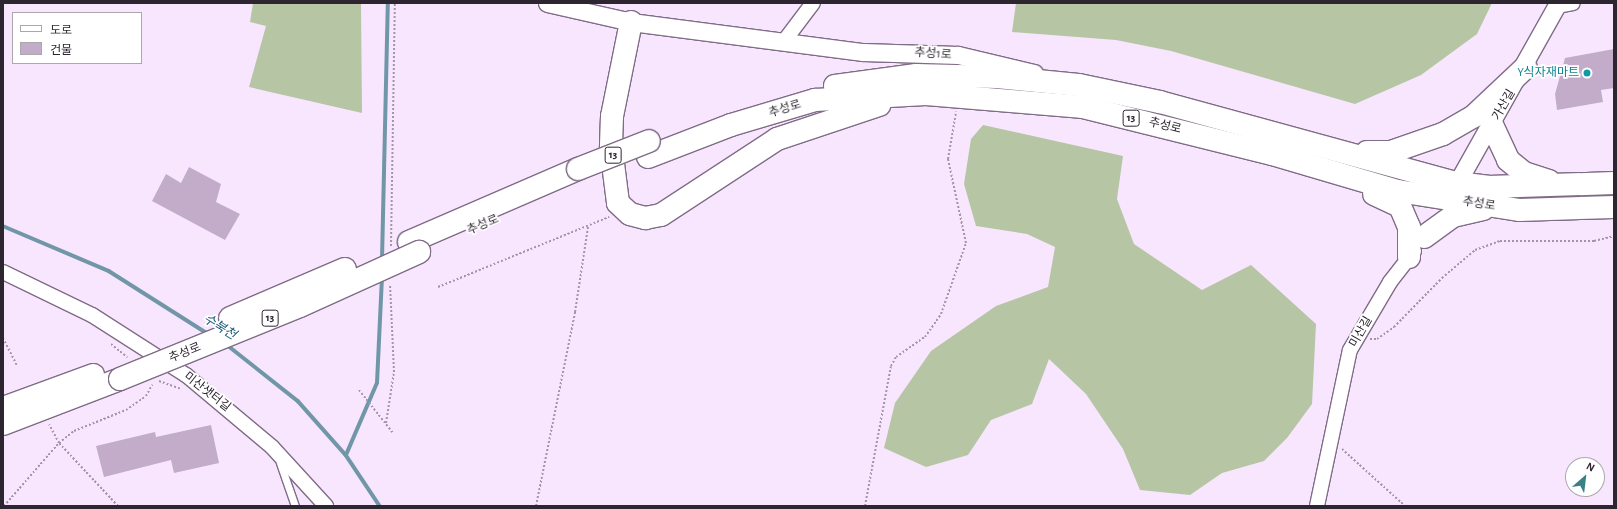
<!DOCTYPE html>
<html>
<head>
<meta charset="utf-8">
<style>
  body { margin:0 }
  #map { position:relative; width:1617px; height:509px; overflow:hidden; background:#f8e6fe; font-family:"Alegreya Sans","Noto Sans KR",sans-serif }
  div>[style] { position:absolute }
  .forest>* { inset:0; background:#b6c5a3 }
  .stream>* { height:3.5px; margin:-1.75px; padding:0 1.75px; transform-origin:1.75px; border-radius:1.75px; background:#7196a8 }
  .building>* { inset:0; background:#c2acca }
  .path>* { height:2px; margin-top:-1px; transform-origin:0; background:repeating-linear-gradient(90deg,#a395a8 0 2px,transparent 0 4px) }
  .roads { filter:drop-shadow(1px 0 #806c86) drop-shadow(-1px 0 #806c86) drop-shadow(0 1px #806c86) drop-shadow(0 -1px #806c86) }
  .service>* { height:7px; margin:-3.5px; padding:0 3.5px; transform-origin:3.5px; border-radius:3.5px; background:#fff }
  .minor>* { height:14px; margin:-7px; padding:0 7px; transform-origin:7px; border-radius:7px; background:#fff }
  .tertiary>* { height:17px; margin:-8.5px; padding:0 8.5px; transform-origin:8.5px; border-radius:8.5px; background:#fff }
  .primary>* { height:22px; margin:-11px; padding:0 11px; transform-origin:11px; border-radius:11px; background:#fff }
  .bridges { filter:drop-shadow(1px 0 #806c86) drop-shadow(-1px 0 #806c86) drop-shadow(0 1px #806c86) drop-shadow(0 -1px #806c86) }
  .primary-bridge>* { height:22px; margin:-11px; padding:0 11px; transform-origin:11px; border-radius:11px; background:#fff }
  .dots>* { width:11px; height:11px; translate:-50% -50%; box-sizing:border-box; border:2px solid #fff; border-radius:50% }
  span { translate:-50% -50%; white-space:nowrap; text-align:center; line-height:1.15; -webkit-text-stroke:3.5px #fff; paint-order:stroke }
  .shield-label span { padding:1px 3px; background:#fff; border:1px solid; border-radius:3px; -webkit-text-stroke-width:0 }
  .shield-label { font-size:11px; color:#2d2530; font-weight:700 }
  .street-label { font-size:12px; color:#2d2530 }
  .culture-label { font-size:12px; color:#0d838f }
  .right { translate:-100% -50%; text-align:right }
  .water-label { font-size:13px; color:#185b77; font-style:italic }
  .frame { position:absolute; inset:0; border:4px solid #2d2530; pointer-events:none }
  .legend { position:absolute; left:12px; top:12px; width:130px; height:52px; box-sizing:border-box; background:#fff; border:1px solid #aba8ac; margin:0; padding:5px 7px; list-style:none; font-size:12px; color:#2d2530 }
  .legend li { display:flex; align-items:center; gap:8px; height:20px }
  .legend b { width:20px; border:1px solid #aba8ac }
  .north { position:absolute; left:1565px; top:457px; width:40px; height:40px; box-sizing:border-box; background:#fff; border:1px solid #aba8ac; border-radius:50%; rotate:28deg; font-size:11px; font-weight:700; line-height:16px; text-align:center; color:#2d2530 }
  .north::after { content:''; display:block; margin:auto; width:14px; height:18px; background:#388187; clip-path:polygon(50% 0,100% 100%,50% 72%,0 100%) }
</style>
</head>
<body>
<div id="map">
  <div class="forest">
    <div style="clip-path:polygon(253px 3px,361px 3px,362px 113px,249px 87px,266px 26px,250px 22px)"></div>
    <div style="clip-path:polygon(1016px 3px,1492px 3px,1477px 34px,1421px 75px,1355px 104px,1171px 51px,1116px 40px,1012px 32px)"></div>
    <div style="clip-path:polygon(983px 125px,1123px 156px,1117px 199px,1134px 244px,1202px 290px,1251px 265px,1316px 324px,1312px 404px,1287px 438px,1264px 461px,1222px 473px,1190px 495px,1140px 490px,1123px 449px,1086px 394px,1049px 359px,1032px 404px,991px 420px,968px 455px,926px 467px,884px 448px,895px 403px,931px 351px,996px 306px,1048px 287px,1055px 247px,1027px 234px,976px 226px,964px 184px,971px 139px)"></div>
  </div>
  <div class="stream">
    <div style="left:3px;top:226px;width:115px;rotate:23deg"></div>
    <div style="left:109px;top:271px;width:120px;rotate:32.4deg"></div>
    <div style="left:382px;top:260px;width:257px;rotate:-88.7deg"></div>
    <div style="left:226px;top:344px;width:92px;rotate:38.4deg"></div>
    <div style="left:298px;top:401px;width:72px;rotate:48.4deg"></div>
    <div style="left:346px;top:455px;width:61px;rotate:56.3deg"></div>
    <div style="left:346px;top:455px;width:78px;rotate:-66.7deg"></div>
    <div style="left:377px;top:383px;width:105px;rotate:-87.3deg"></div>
  </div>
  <div class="building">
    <div style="clip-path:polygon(1614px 49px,1614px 88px,1601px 90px,1603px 102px,1557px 110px,1555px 94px,1565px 58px)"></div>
    <div style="clip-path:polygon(189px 167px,221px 184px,216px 202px,240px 214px,225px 240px,152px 201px,166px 174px,181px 183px)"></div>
    <div style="clip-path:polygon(211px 425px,219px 463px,174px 473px,171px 460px,104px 477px,96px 446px,155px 432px,156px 437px)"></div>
  </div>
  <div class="path">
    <div style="left:391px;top:246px;width:243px;rotate:-89.1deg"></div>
    <div style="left:438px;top:287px;width:185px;rotate:-22.3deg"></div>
    <div style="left:3px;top:338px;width:30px;rotate:63deg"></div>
    <div style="left:1370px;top:339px;width:7px"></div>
    <div style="left:1377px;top:339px;width:21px;rotate:-35deg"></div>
    <div style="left:1394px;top:327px;width:69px;rotate:-45.6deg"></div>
    <div style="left:1442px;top:278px;width:43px;rotate:-40.3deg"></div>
    <div style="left:1475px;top:250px;width:27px;rotate:-20deg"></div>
    <div style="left:1500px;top:241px;width:94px"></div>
    <div style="left:1594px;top:241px;width:21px;rotate:-14deg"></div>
    <div style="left:111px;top:344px;width:21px;rotate:39deg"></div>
    <div style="left:159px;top:381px;width:23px;rotate:20deg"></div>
    <div style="left:359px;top:390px;width:55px;rotate:51.7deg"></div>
    <div style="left:386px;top:423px;width:52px;rotate:-81.1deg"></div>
    <div style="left:394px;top:372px;width:88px;rotate:-92.6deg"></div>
    <div style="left:1342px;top:449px;width:85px;rotate:42.1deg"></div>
    <div style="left:4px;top:506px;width:84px;rotate:-48.9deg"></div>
    <div style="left:59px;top:443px;width:21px;rotate:-118deg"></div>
    <div style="left:118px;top:506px;width:86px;rotate:-133.1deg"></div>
    <div style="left:59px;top:443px;width:19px;rotate:-39deg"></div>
    <div style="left:74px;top:431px;width:56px;rotate:-22deg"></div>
    <div style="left:126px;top:410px;width:24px;rotate:-35deg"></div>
    <div style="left:146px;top:396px;width:13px;rotate:-61deg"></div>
    <div style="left:536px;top:506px;width:198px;rotate:-78.6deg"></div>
    <div style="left:575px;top:312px;width:86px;rotate:-81.3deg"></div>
    <div style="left:865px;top:506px;width:142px;rotate:-79.5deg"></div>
    <div style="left:891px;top:366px;width:10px;rotate:-61deg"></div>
    <div style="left:896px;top:357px;width:35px;rotate:-35deg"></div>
    <div style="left:925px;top:337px;width:28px;rotate:-55deg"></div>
    <div style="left:941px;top:314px;width:75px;rotate:-70.6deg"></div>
    <div style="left:966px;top:243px;width:86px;rotate:-102.1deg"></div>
    <div style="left:948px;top:159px;width:48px;rotate:-80.3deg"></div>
  </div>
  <div class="roads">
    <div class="service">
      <div style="left:280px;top:463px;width:46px;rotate:70.8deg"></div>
    </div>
    <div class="minor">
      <div style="left:1558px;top:6px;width:15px;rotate:-11deg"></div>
      <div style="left:785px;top:40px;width:46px;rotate:-52.9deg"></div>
      <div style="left:3px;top:272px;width:99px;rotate:25.8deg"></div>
      <div style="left:92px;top:315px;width:112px;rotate:32.6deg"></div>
      <div style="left:186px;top:375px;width:112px;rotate:39.9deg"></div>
      <div style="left:272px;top:447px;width:80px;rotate:47.5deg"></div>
      <div style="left:1317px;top:506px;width:159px;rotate:-78.1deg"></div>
      <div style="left:1350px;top:350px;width:79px;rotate:-59.5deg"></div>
      <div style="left:1390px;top:282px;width:39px;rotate:-52deg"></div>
    </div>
    <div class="tertiary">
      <div style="left:547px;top:3px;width:86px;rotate:12.7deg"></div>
      <div style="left:631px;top:22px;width:234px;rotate:7.4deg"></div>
      <div style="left:863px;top:52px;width:95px;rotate:1.8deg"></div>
      <div style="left:958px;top:55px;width:78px;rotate:13.3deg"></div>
      <div style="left:1457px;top:183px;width:206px;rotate:-60.7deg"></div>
    </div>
    <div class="primary">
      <div style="left:631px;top:22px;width:96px;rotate:101.4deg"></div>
      <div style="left:612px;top:116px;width:32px;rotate:92deg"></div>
      <div style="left:611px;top:148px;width:55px;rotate:82.7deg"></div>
      <div style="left:618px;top:203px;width:16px;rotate:43deg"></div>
      <div style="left:630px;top:214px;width:16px;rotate:15deg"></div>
      <div style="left:645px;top:218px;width:16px;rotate:-11deg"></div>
      <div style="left:661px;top:215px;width:139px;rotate:-33.2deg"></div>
      <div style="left:777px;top:139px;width:108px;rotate:-18.4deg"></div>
      <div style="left:835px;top:86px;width:82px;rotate:-7.7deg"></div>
      <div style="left:916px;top:75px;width:81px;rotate:1.4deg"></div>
      <div style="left:997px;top:77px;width:82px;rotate:5.6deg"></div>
      <div style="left:1079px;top:85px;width:83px;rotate:11.9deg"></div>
      <div style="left:1160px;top:102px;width:308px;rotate:15.3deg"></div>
      <div style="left:1457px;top:183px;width:31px;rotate:7deg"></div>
      <div style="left:1488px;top:187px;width:126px;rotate:-1.8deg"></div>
      <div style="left:1492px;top:125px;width:38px;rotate:65deg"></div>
      <div style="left:1508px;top:160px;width:21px;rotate:39deg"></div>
      <div style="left:1524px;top:173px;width:26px;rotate:18deg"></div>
      <div style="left:1367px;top:152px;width:24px"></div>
      <div style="left:1391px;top:152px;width:55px;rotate:-19.1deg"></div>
      <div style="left:1443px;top:134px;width:36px;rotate:-30deg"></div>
      <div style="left:1474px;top:116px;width:71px;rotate:-43.3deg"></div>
      <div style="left:648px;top:157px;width:89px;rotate:-21.1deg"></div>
      <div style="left:731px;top:125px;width:88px;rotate:-16.6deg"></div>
      <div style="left:815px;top:100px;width:111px;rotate:-3.1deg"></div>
      <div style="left:926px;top:94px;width:158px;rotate:4.7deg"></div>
      <div style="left:1083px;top:107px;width:195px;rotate:14deg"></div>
      <div style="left:1272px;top:154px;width:131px;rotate:16.4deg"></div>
      <div style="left:1398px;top:191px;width:122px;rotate:8.9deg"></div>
      <div style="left:1519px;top:210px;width:95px;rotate:-1.8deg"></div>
      <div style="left:1374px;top:194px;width:29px;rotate:25deg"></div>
      <div style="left:1400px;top:206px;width:23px;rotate:67deg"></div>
      <div style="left:1409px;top:227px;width:30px;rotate:90deg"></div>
      <div style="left:1424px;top:237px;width:36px;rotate:-36deg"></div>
      <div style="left:1453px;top:216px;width:31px;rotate:-13deg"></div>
      <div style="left:409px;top:242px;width:184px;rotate:-23.4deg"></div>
      <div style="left:3px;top:408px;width:96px;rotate:-20.1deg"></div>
      <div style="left:3px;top:424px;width:125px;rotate:-21deg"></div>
    </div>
  </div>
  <div class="bridges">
    <div class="primary-bridge">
      <div style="left:578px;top:169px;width:76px;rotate:-21.5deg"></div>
      <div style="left:230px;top:318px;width:125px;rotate:-23.1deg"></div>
      <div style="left:120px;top:379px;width:194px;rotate:-22.1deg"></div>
      <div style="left:300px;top:306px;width:131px;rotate:-24.4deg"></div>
    </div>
  </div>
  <div class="dots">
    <div style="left:1587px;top:73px;background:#0f9aa8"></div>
  </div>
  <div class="shield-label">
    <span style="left:1131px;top:118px">13</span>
    <span style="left:613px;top:155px">13</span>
    <span style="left:270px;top:318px">13</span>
  </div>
  <div class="street-label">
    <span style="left:933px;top:54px;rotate:4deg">추성1로</span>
    <span style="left:1504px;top:105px;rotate:-60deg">가산길</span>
    <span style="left:785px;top:109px;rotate:-17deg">추성로</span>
    <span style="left:1165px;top:126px;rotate:14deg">추성로</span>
    <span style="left:1479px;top:204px;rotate:9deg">추성로</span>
    <span style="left:483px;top:225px;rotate:-23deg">추성로</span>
    <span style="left:1361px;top:332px;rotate:-60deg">미산길</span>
    <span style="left:185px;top:353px;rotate:-22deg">추성로</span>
    <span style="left:207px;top:392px;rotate:38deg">미산샛터길</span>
  </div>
  <div class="culture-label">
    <span class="right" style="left:1579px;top:73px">Y식자재마트</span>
  </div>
  <div class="water-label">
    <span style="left:219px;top:328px;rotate:32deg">수북천</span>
  </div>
  <div class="frame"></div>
  <ul class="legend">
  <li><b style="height:5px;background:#fff"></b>도로</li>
  <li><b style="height:11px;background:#c2acca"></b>건물</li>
  </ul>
  <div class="north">N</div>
</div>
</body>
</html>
